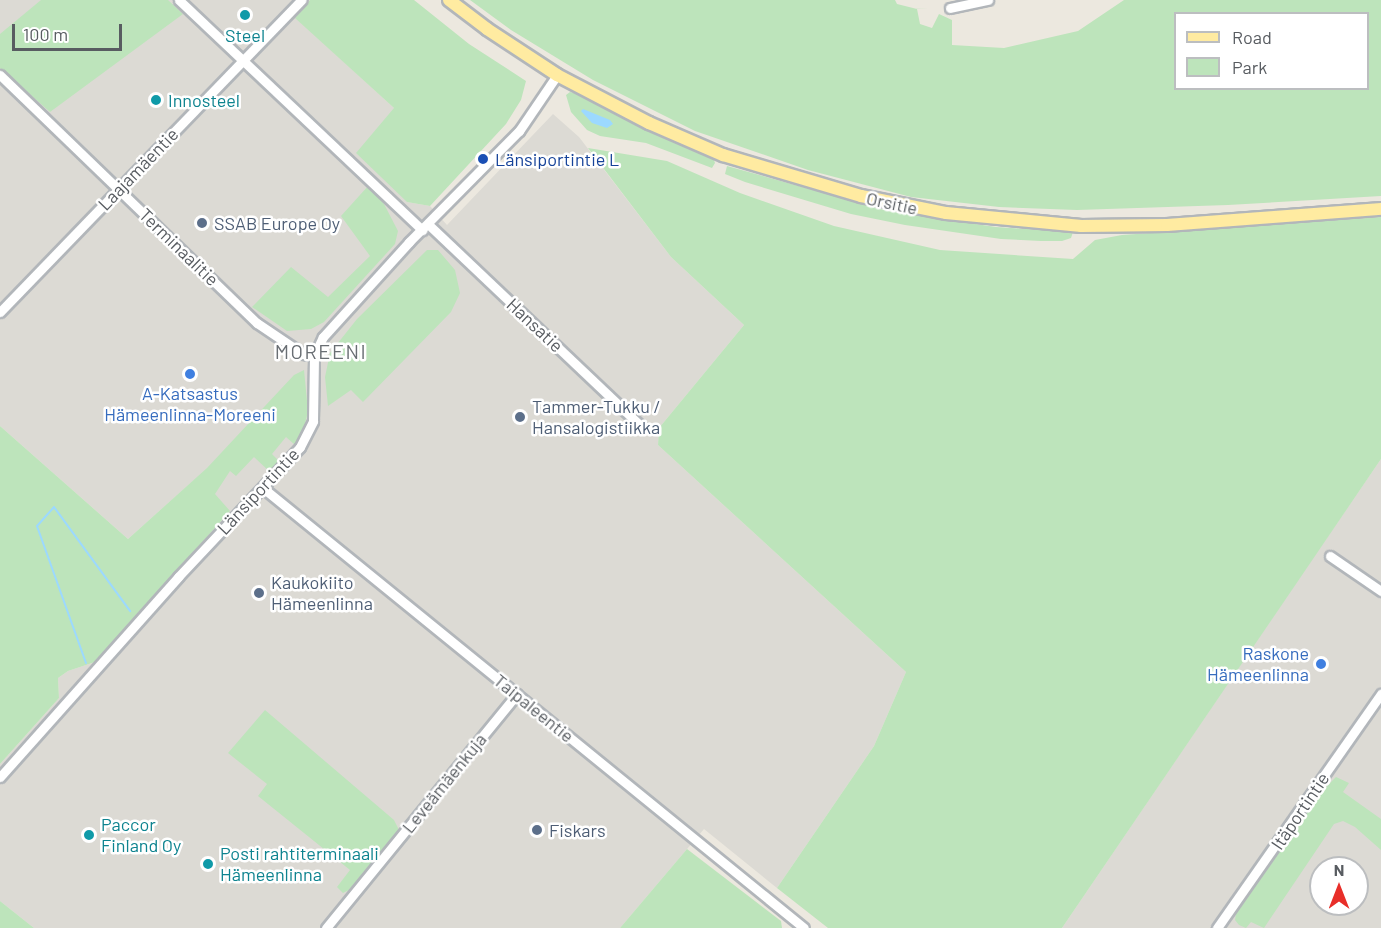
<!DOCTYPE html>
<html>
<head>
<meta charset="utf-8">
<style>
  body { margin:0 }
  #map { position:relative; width:1381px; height:928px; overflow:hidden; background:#ece8df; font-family:Barlow,sans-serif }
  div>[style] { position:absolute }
  .industrial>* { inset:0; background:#dcdad4 }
  .green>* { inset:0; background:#bde4bb }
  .water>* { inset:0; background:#9cd9ff }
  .stream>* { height:2px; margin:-1px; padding:0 1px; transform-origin:1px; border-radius:1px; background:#9cd9ff }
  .roads { filter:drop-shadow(2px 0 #b2b6ba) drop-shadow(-2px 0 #b2b6ba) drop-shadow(0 2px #b2b6ba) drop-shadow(0 -2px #b2b6ba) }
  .minor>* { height:9px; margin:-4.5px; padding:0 4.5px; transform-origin:4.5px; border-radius:4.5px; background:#fff }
  .major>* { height:12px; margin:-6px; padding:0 6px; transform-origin:6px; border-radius:6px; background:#ffeba1 }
  .dots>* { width:16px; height:16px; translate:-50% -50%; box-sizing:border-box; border:3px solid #fff; border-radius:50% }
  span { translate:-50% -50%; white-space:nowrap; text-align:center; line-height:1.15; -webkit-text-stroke:5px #fff; paint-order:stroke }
  .culture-label { font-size:18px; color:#0d838f }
  .left { translate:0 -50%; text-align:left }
  .transit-label { font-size:18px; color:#164399 }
  .street-label { font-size:18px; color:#585c61 }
  .service-label { font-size:18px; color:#4e5e75 }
  .shop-label { font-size:18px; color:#366cbe }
  .right { translate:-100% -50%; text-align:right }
  .neighbourhood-label { font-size:20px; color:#696e73; letter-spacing:1.5px }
  .legend { position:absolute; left:1174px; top:12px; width:195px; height:78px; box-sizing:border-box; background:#fff; border:2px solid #bcbec0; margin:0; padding:8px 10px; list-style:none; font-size:18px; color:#585c61 }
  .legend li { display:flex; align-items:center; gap:12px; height:30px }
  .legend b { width:30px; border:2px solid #bcbec0 }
  .north { position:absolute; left:1309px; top:856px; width:60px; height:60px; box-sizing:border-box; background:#fff; border:2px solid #bcbec0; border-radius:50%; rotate:0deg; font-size:16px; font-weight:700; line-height:24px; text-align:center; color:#585c61 }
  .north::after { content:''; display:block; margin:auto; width:21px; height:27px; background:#e82e29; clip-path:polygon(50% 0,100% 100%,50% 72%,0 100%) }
  .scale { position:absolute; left:12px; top:24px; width:110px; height:27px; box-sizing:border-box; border:3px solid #585c61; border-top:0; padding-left:8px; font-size:18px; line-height:21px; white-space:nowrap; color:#585c61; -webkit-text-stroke:4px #fff; paint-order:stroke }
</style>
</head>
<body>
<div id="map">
  <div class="industrial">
    <div style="clip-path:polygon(0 0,310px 0,296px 18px,394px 108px,407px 202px,430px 206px,447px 225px,553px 114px,579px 137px,671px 257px,744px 325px,659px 428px,658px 445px,906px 672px,874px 746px,777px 888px,704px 829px,620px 928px,34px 928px,0 901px,0 764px,59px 698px,58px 678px,68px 671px,95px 662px,143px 612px,185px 560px,194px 480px,128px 539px,0 426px)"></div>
    <div style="clip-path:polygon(evenodd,1381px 459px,1381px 928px,1062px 928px,1311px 561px,1381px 459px,1321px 868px,1357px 868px,1357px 904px,1321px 904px,1321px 868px)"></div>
  </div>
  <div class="green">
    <div style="clip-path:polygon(41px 0,168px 0,183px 14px,50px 112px,0 68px,0 34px)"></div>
    <div style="clip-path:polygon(310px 0,414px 0,469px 44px,526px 81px,521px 100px,506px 124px,430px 206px,407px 202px,356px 153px,394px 108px,295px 18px)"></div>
    <div style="clip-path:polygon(evenodd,470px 0,895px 0,897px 4px,917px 9px,920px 24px,932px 28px,939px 14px,952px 20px,952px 45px,1004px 48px,1078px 31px,1124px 0,1381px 0,1381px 196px,1228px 205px,1077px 210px,999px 207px,911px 197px,808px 170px,695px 131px,593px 80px,511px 30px,470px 0,1176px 14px,1368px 14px,1368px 88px,1176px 88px,1176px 14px)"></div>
    <div style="clip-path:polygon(570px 92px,581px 95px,661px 136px,706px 153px,713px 157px,715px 163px,712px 168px,646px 143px,600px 136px,587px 130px,571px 112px,566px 95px)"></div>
    <div style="clip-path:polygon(588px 148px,667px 161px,740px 193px,834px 226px,940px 250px,1073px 259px,1095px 240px,1122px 235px,1381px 217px,1381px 459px,1062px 928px,828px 928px,777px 888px,874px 746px,906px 672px,658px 445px,659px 428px,744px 325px,671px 257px)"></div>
    <div style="clip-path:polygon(727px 166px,888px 211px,996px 227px,1073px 232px,1071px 238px,1062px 241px,1041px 241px,1001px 239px,905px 225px,851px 214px,745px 182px,725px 174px)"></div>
    <div style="clip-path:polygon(369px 185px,384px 204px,398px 231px,395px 244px,324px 322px,311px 329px,287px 331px,252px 307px,291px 267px,328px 297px,370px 256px,341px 216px)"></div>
    <div style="clip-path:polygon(427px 250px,438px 250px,455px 270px,460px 293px,451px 312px,363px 402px,351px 390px,328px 406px,325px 377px,330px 353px,357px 319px)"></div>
    <div style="clip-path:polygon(304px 370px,308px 411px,304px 429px,295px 445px,286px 437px,272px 454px,281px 463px,271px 473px,254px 457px,236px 476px,230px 471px,215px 494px,230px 511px,95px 662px,68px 671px,58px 678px,59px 698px,0 764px,0 426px,128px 539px,207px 468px,294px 375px)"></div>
    <div style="clip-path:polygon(265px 710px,394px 820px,399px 830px,349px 890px,343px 893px,337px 887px,350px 870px,258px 796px,267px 784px,228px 753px)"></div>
    <div style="clip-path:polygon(1336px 777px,1349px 783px,1343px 792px,1381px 819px,1381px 850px,1355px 827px,1343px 821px,1334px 824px,1264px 928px,1251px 922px,1246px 928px,1239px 925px,1235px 920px,1236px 913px,1319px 794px)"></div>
    <div style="clip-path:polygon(687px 849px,781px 921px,782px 928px,620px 928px)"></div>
    <div style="clip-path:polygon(0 901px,34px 928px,0 928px)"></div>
  </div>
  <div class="water">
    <div style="clip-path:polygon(583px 109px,610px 120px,613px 124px,607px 128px,592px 123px,581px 111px)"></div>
  </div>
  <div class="stream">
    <div style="left:86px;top:663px;width:145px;rotate:-109.7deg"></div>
    <div style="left:37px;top:526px;width:25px;rotate:-48deg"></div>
    <div style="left:54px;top:507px;width:129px;rotate:53.8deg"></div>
  </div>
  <div class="roads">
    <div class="minor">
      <div style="left:179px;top:0;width:335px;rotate:43.4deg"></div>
      <div style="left:950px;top:8px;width:39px;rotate:-12deg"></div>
      <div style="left:0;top:75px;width:357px;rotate:44deg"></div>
      <div style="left:257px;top:323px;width:55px;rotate:34deg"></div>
      <div style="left:303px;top:354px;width:11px;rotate:10deg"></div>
      <div style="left:428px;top:224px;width:294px;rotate:43.5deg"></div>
      <div style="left:0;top:312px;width:434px;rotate:-46deg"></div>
      <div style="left:263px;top:488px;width:697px;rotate:39.12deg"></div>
      <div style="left:1330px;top:556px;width:62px;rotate:34.5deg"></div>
      <div style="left:0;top:777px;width:268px;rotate:-48.3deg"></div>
      <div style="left:178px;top:577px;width:178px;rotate:-46.8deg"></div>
      <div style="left:300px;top:447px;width:29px;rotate:-63deg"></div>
      <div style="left:313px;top:421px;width:65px;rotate:-89.1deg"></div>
      <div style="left:314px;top:356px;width:21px;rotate:-65deg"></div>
      <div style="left:323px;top:337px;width:128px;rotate:-47.8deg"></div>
      <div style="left:409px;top:242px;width:156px;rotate:-45.3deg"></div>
      <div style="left:519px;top:131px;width:68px;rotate:-55.8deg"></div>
      <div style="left:326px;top:928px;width:302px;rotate:-50.8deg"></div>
      <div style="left:1217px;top:928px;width:286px;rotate:-55deg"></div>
    </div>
    <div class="major">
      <div style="left:449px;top:0;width:48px;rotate:37.3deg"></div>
      <div style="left:487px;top:29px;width:84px;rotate:33.3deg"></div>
      <div style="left:557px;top:75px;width:104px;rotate:27.6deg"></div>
      <div style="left:649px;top:123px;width:81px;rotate:23.4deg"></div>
      <div style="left:723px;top:155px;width:144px;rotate:16.5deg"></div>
      <div style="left:861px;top:196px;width:87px;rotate:11.3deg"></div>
      <div style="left:946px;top:213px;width:136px;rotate:5.5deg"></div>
      <div style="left:1081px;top:226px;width:86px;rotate:-0.7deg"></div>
      <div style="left:1167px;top:225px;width:215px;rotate:-4.3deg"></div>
    </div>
  </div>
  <div class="dots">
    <div style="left:245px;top:15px;background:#0f9aa8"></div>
    <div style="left:156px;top:100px;background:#0f9aa8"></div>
    <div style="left:483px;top:159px;background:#1a4fb4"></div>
    <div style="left:202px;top:223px;background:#5c6f8a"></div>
    <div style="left:190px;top:374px;background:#3f7fe0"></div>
    <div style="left:520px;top:417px;background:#5c6f8a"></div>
    <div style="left:259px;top:593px;background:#5c6f8a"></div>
    <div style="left:1321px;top:664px;background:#3f7fe0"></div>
    <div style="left:537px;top:830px;background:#5c6f8a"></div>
    <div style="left:89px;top:835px;background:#0f9aa8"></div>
    <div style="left:208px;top:864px;background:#0f9aa8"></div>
  </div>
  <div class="culture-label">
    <span style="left:245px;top:35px">Steel</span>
    <span class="left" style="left:168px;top:100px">Innosteel</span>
    <span class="left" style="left:101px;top:835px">Paccor<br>Finland Oy</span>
    <span class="left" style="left:220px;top:864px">Posti rahtiterminaali<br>Hämeenlinna</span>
  </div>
  <div class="transit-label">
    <span class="left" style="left:495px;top:159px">Länsiportintie L</span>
  </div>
  <div class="street-label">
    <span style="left:138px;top:169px;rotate:-46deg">Laajamäentie</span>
    <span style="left:892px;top:203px;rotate:12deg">Orsitie</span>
    <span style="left:179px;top:247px;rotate:44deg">Terminaalitie</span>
    <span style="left:535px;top:325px;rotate:43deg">Hansatie</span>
    <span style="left:258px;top:491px;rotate:-47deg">Länsiportintie</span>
    <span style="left:534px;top:708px;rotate:39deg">Taipaleentie</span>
    <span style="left:444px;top:783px;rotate:-51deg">Leveämäenkuja</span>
    <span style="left:1300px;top:811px;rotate:-56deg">Itäportintie</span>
  </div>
  <div class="service-label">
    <span class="left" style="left:214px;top:223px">SSAB Europe Oy</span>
    <span class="left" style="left:532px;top:417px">Tammer-Tukku /<br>Hansalogistiikka</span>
    <span class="left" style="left:271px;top:593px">Kaukokiito<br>Hämeenlinna</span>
    <span class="left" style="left:549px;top:830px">Fiskars</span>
  </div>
  <div class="shop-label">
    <span style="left:190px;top:404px">A-Katsastus<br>Hämeenlinna-Moreeni</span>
    <span class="right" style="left:1309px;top:664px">Raskone<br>Hämeenlinna</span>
  </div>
  <div class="neighbourhood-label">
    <span style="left:321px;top:351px">MOREENI</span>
  </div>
  <ul class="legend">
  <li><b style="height:8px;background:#ffeba1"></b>Road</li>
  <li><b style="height:16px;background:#bde4bb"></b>Park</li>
  </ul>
  <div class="north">N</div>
  <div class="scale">100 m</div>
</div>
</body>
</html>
